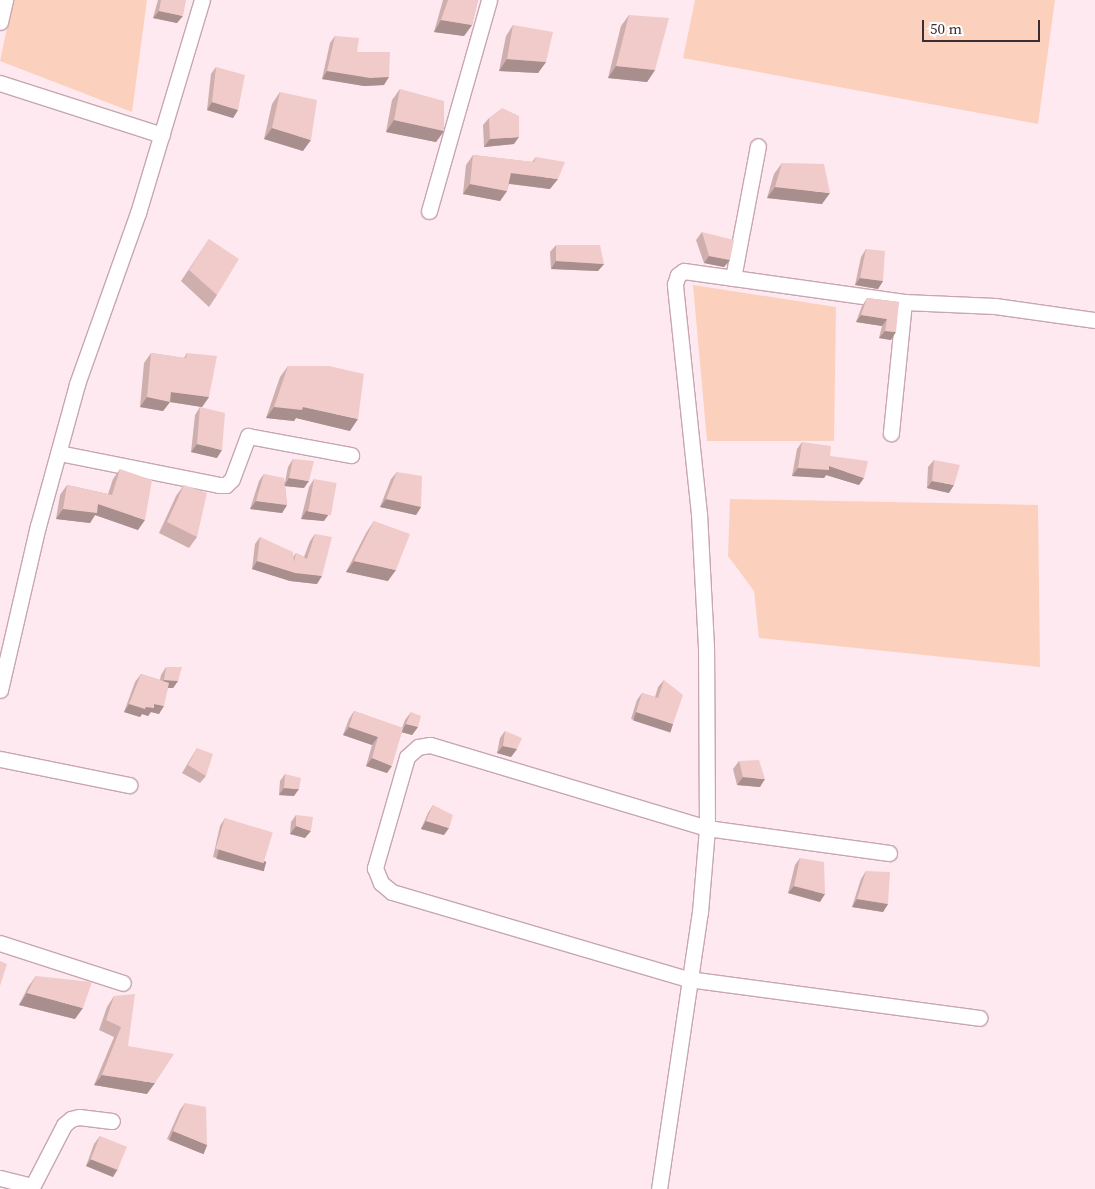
<!DOCTYPE html>
<html>
<head>
<meta charset="utf-8">
<style>
  body { margin:0 }
  #map { position:relative; width:1095px; height:1189px; overflow:hidden; background:#fee9f0; font-family:"Source Serif 4",serif }
  div>[style] { position:absolute }
  .green>* { inset:0; background:#fbd1be }
  .roads { filter:drop-shadow(1px 0 #c7a6b2) drop-shadow(-1px 0 #c7a6b2) drop-shadow(0 1px #c7a6b2) drop-shadow(0 -1px #c7a6b2) }
  .minor>* { height:15px; margin:-7.5px; padding:0 7.5px; transform-origin:7.5px; border-radius:7.5px; background:#fff }
  .wall>* { inset:0; background:#ceafae }
  .shaded-wall>* { inset:0; background:#a88e8d; transform-origin:0 0 }
  .building>* { inset:0; background:#f0cbca; transform-origin:0 0 }
  span { translate:-50% -50%; white-space:nowrap; text-align:center; line-height:1.15; -webkit-text-stroke:5px #fff; paint-order:stroke }
  .scale { position:absolute; left:922px; top:20px; width:118px; height:22px; box-sizing:border-box; border:2px solid #3b2e33; border-top:0; padding-left:6px; font-size:15px; line-height:18px; white-space:nowrap; color:#3b2e33; -webkit-text-stroke:4px #fff; paint-order:stroke }
</style>
</head>
<body>
<div id="map">
  <div class="green">
    <div style="clip-path:polygon(13px 0,147px 0,132px 112px,0 61px)"></div>
    <div style="clip-path:polygon(695px 0,1055px 0,1038px 124px,683px 58px)"></div>
    <div style="clip-path:polygon(693px 285px,836px 307px,834px 441px,707px 441px)"></div>
    <div style="clip-path:polygon(730px 499px,1038px 505px,1040px 667px,759px 638px,754px 591px,728px 556px)"></div>
  </div>
  <div class="roads">
    <div class="minor">
      <div style="left:0;top:22px;width:23px;rotate:-77deg"></div>
      <div style="left:0;top:83px;width:170px;rotate:17.8deg"></div>
      <div style="left:429px;top:211px;width:219px;rotate:-74.1deg"></div>
      <div style="left:733px;top:278px;width:134px;rotate:-79.3deg"></div>
      <div style="left:904px;top:302px;width:91px;rotate:2.5deg"></div>
      <div style="left:995px;top:306px;width:101px;rotate:8deg"></div>
      <div style="left:59px;top:453px;width:163px;rotate:11.3deg"></div>
      <div style="left:219px;top:485px;width:7px"></div>
      <div style="left:226px;top:485px;width:8px;rotate:-45deg"></div>
      <div style="left:232px;top:479px;width:46px;rotate:-69.6deg"></div>
      <div style="left:248px;top:436px;width:105px;rotate:10.5deg"></div>
      <div style="left:0;top:690px;width:168px;rotate:-77deg"></div>
      <div style="left:38px;top:526px;width:147px;rotate:-74.6deg"></div>
      <div style="left:77px;top:384px;width:182px;rotate:-70.4deg"></div>
      <div style="left:138px;top:213px;width:222px;rotate:-73.3deg"></div>
      <div style="left:0;top:759px;width:132px;rotate:11.4deg"></div>
      <div style="left:889px;top:853px;width:184px;rotate:-172.2deg"></div>
      <div style="left:707px;top:828px;width:289px;rotate:-163.3deg"></div>
      <div style="left:430px;top:745px;width:12px;rotate:171deg"></div>
      <div style="left:418px;top:747px;width:15px;rotate:138deg"></div>
      <div style="left:407px;top:757px;width:116px;rotate:106.1deg"></div>
      <div style="left:375px;top:868px;width:16px;rotate:68deg"></div>
      <div style="left:381px;top:883px;width:14px;rotate:39deg"></div>
      <div style="left:392px;top:892px;width:309px;rotate:16.4deg"></div>
      <div style="left:688px;top:979px;width:294px;rotate:7.6deg"></div>
      <div style="left:0;top:943px;width:129px;rotate:18deg"></div>
      <div style="left:0;top:1178px;width:33px;rotate:14deg"></div>
      <div style="left:31px;top:1189px;width:72px;rotate:-62.7deg"></div>
      <div style="left:64px;top:1125px;width:9px;rotate:-41deg"></div>
      <div style="left:71px;top:1119px;width:8px;rotate:-14deg"></div>
      <div style="left:79px;top:1117px;width:33px;rotate:7deg"></div>
      <div style="left:659px;top:1189px;width:280px;rotate:-81.6deg"></div>
      <div style="left:700px;top:912px;width:84px;rotate:-85.2deg"></div>
      <div style="left:707px;top:828px;width:181px;rotate:-90.3deg"></div>
      <div style="left:706px;top:647px;width:133px;rotate:-93deg"></div>
      <div style="left:699px;top:514px;width:231px;rotate:-96deg"></div>
      <div style="left:675px;top:284px;width:9px;rotate:-72deg"></div>
      <div style="left:678px;top:275px;width:7px;rotate:-34deg"></div>
      <div style="left:684px;top:271px;width:222px;rotate:8deg"></div>
      <div style="left:904px;top:302px;width:132px;rotate:95.7deg"></div>
    </div>
  </div>
  <div class="wall">
    <div style="clip-path:polygon(158px 0,186px 0,177px 23px,153px 18px)"></div>
    <div style="clip-path:polygon(443px 0,478px 0,472px 25px,464px 36px,434px 32px)"></div>
    <div style="clip-path:polygon(629px 15px,655px 70px,647px 82px,608px 78px,621px 26px)"></div>
    <div style="clip-path:polygon(513px 25px,546px 62px,538px 73px,499px 71px,506px 36px)"></div>
    <div style="clip-path:polygon(335px 36px,357px 52px,384px 85px,364px 86px,322px 79px,330px 43px)"></div>
    <div style="clip-path:polygon(216px 67px,238px 110px,233px 118px,207px 110px,211px 74px)"></div>
    <div style="clip-path:polygon(400px 89px,444px 131px,436px 142px,386px 132px,392px 100px)"></div>
    <div style="clip-path:polygon(280px 92px,303px 151px,264px 139px,272px 104px)"></div>
    <div style="clip-path:polygon(489px 118px,514px 144px,484px 147px,483px 125px)"></div>
    <div style="clip-path:polygon(473px 155px,532px 162px,536px 157px,550px 189px,509px 184px,507px 191px,500px 201px,463px 194px,466px 165px)"></div>
    <div style="clip-path:polygon(782px 163px,822px 204px,767px 198px,774px 174px)"></div>
    <div style="clip-path:polygon(702px 232px,730px 260px,724px 267px,704px 263px,696px 240px)"></div>
    <div style="clip-path:polygon(209px 239px,217px 295px,209px 307px,181px 281px)"></div>
    <div style="clip-path:polygon(556px 245px,604px 264px,598px 271px,551px 269px,550px 252px)"></div>
    <div style="clip-path:polygon(866px 249px,883px 281px,878px 289px,855px 285px,861px 257px)"></div>
    <div style="clip-path:polygon(867px 298px,899px 302px,891px 340px,879px 338px,882px 326px,856px 322px,862px 306px)"></div>
    <div style="clip-path:polygon(151px 353px,184px 358px,187px 353px,209px 397px,202px 407px,170px 402px,163px 411px,140px 407px,144px 363px)"></div>
    <div style="clip-path:polygon(288px 366px,350px 431px,296px 418px,294px 421px,266px 418px,280px 377px)"></div>
    <div style="clip-path:polygon(200px 407px,217px 458px,191px 452px,195px 415px)"></div>
    <div style="clip-path:polygon(802px 442px,830px 456px,859px 485px,826px 475px,824px 478px,792px 476px,797px 449px)"></div>
    <div style="clip-path:polygon(293px 459px,304px 488px,285px 486px,287px 505px,282px 513px,250px 509px,259px 481px,264px 474px,285px 482px,288px 467px)"></div>
    <div style="clip-path:polygon(934px 460px,949px 493px,927px 488px,928px 467px)"></div>
    <div style="clip-path:polygon(120px 469px,138px 530px,95px 515px,90px 523px,56px 519px,60px 495px,67px 485px,108px 494px,113px 479px)"></div>
    <div style="clip-path:polygon(397px 472px,421px 507px,416px 515px,380px 507px,391px 479px)"></div>
    <div style="clip-path:polygon(314px 479px,324px 521px,301px 519px,309px 487px)"></div>
    <div style="clip-path:polygon(184px 485px,197px 537px,189px 548px,159px 533px,176px 496px)"></div>
    <div style="clip-path:polygon(374px 521px,388px 581px,346px 572px,366px 533px)"></div>
    <div style="clip-path:polygon(315px 534px,317px 584px,290px 581px,252px 569px,255px 544px,260px 537px,293px 557px,296px 553px,304px 557px,310px 541px)"></div>
    <div style="clip-path:polygon(166px 667px,178px 681px,173px 688px,168px 688px,159px 714px,151px 712px,148px 716px,142px 714px,140px 717px,124px 712px,135px 682px,141px 674px,160px 680px,161px 675px)"></div>
    <div style="clip-path:polygon(664px 680px,668px 731px,631px 719px,637px 700px,642px 693px,655px 697px,658px 687px)"></div>
    <div style="clip-path:polygon(354px 711px,402px 728px,405px 720px,411px 712px,418px 727px,412px 735px,402px 732px,387px 773px,366px 766px,372px 745px,343px 735px,349px 719px)"></div>
    <div style="clip-path:polygon(505px 731px,517px 749px,511px 757px,497px 753px,500px 738px)"></div>
    <div style="clip-path:polygon(197px 748px,206px 776px,200px 783px,182px 773px)"></div>
    <div style="clip-path:polygon(739px 761px,760px 787px,737px 785px,733px 769px)"></div>
    <div style="clip-path:polygon(285px 774px,294px 796px,279px 795px,280px 781px)"></div>
    <div style="clip-path:polygon(433px 805px,444px 835px,421px 829px,428px 813px)"></div>
    <div style="clip-path:polygon(296px 815px,305px 838px,290px 834px,291px 822px)"></div>
    <div style="clip-path:polygon(225px 818px,260px 870px,213px 857px,220px 826px)"></div>
    <div style="clip-path:polygon(800px 858px,820px 902px,788px 893px,795px 865px)"></div>
    <div style="clip-path:polygon(866px 871px,888px 904px,883px 912px,852px 907px,861px 879px)"></div>
    <div style="clip-path:polygon(36px 976px,75px 1019px,19px 1005px,28px 987px)"></div>
    <div style="clip-path:polygon(114px 996px,128px 1046px,147px 1094px,94px 1085px,114px 1037px,99px 1030px,107px 1007px)"></div>
    <div style="clip-path:polygon(185px 1103px,201px 1153px,167px 1139px,180px 1110px)"></div>
    <div style="clip-path:polygon(100px 1136px,113px 1177px,86px 1166px,94px 1144px)"></div>
  </div>
  <div class="shaded-wall">
    <div style="clip-path:polygon(159px 11px,183px 16px,177px 23px,153px 18px)"></div>
    <div style="clip-path:polygon(441px 20px,472px 25px,464px 36px,434px 32px)"></div>
    <div style="clip-path:polygon(507px 59px,546px 62px,538px 73px,499px 71px)"></div>
    <div style="clip-path:polygon(616px 66px,655px 70px,647px 82px,608px 78px)"></div>
    <div style="clip-path:polygon(327px 71px,389px 77px,384px 85px,364px 86px,322px 79px)"></div>
    <div style="clip-path:polygon(212px 102px,238px 110px,233px 118px,207px 110px)"></div>
    <div style="clip-path:polygon(394px 120px,444px 131px,436px 142px,386px 132px)"></div>
    <div style="clip-path:polygon(272px 128px,311px 140px,303px 151px,264px 139px)"></div>
    <div style="clip-path:polygon(519px 137px,514px 144px,484px 147px,490px 139px)"></div>
    <div style="clip-path:polygon(511px 173px,558px 179px,550px 189px,504px 183px)"></div>
    <div style="clip-path:polygon(470px 184px,507px 191px,500px 201px,463px 194px)"></div>
    <div style="clip-path:polygon(775px 187px,830px 193px,822px 204px,767px 198px)"></div>
    <div style="clip-path:polygon(709px 256px,730px 260px,724px 267px,704px 263px)"></div>
    <div style="clip-path:polygon(556px 261px,604px 264px,598px 271px,551px 269px)"></div>
    <div style="clip-path:polygon(860px 278px,883px 281px,878px 289px,855px 285px)"></div>
    <div style="clip-path:polygon(861px 315px,887px 319px,882px 326px,856px 322px)"></div>
    <div style="clip-path:polygon(885px 331px,896px 332px,891px 340px,879px 338px)"></div>
    <div style="clip-path:polygon(171px 392px,209px 397px,202px 407px,170px 402px,163px 411px,140px 407px,147px 397px)"></div>
    <div style="clip-path:polygon(274px 407px,303px 407px,358px 419px,350px 431px,296px 418px,294px 421px,266px 418px)"></div>
    <div style="clip-path:polygon(197px 444px,222px 450px,217px 458px,191px 452px)"></div>
    <div style="clip-path:polygon(829px 466px,864px 478px,859px 485px,826px 475px,824px 478px,792px 476px,798px 468px)"></div>
    <div style="clip-path:polygon(289px 478px,309px 481px,304px 488px,284px 486px)"></div>
    <div style="clip-path:polygon(932px 481px,954px 485px,949px 493px,927px 488px)"></div>
    <div style="clip-path:polygon(386px 499px,421px 507px,416px 515px,380px 507px)"></div>
    <div style="clip-path:polygon(256px 501px,287px 505px,282px 513px,250px 509px)"></div>
    <div style="clip-path:polygon(98px 504px,145px 520px,138px 530px,95px 515px,90px 523px,56px 519px,63px 509px)"></div>
    <div style="clip-path:polygon(306px 511px,329px 514px,324px 521px,301px 519px)"></div>
    <div style="clip-path:polygon(257px 561px,322px 576px,317px 584px,290px 581px,252px 569px)"></div>
    <div style="clip-path:polygon(354px 561px,396px 570px,388px 581px,346px 572px)"></div>
    <div style="clip-path:polygon(164px 680px,178px 681px,173px 688px,158px 688px)"></div>
    <div style="clip-path:polygon(129px 704px,154px 704px,164px 706px,159px 714px,151px 712px,148px 716px,142px 714px,140px 717px,124px 712px)"></div>
    <div style="left:636px;top:712px;width:39px;height:9px;rotate:18deg"></div>
    <div style="clip-path:polygon(406px 724px,418px 727px,412px 735px,401px 732px)"></div>
    <div style="clip-path:polygon(349px 727px,378px 737px,372px 745px,343px 735px)"></div>
    <div style="clip-path:polygon(503px 746px,517px 749px,511px 757px,497px 753px)"></div>
    <div style="clip-path:polygon(372px 758px,392px 766px,387px 773px,366px 766px)"></div>
    <div style="clip-path:polygon(743px 777px,765px 779px,760px 787px,737px 785px)"></div>
    <div style="clip-path:polygon(284px 788px,299px 789px,294px 796px,279px 795px)"></div>
    <div style="clip-path:polygon(426px 821px,449px 828px,444px 835px,421px 829px)"></div>
    <div style="clip-path:polygon(296px 826px,311px 831px,305px 838px,290px 834px)"></div>
    <div style="left:219px;top:849px;width:49px;height:10px;rotate:15deg"></div>
    <div style="clip-path:polygon(794px 886px,825px 894px,820px 902px,788px 893px)"></div>
    <div style="clip-path:polygon(857px 899px,888px 904px,883px 912px,852px 907px)"></div>
    <div style="clip-path:polygon(27px 993px,83px 1008px,75px 1019px,19px 1005px)"></div>
    <div style="clip-path:polygon(102px 1075px,155px 1083px,147px 1094px,94px 1085px)"></div>
    <div style="left:173px;top:1131px;width:37px;height:10px;rotate:22deg"></div>
    <div style="clip-path:polygon(91px 1159px,118px 1169px,113px 1177px,86px 1166px)"></div>
  </div>
  <div class="building">
    <div style="clip-path:polygon(161px 0,186px 0,183px 16px,159px 11px)"></div>
    <div style="clip-path:polygon(448px 0,478px 0,472px 25px,441px 20px)"></div>
    <div style="clip-path:polygon(629px 15px,669px 18px,655px 70px,616px 66px)"></div>
    <div style="clip-path:polygon(513px 25px,553px 32px,546px 62px,507px 59px)"></div>
    <div style="clip-path:polygon(335px 36px,359px 38px,357px 52px,390px 52px,389px 77px,370px 78px,327px 71px)"></div>
    <div style="clip-path:polygon(216px 67px,245px 75px,238px 110px,212px 102px)"></div>
    <div style="clip-path:polygon(400px 89px,444px 101px,444px 131px,394px 120px)"></div>
    <div style="clip-path:polygon(280px 92px,317px 100px,311px 140px,272px 128px)"></div>
    <div style="clip-path:polygon(502px 108px,519px 116px,519px 137px,490px 139px,489px 118px)"></div>
    <div style="clip-path:polygon(473px 155px,534px 162px,536px 157px,565px 162px,558px 179px,511px 173px,507px 191px,470px 184px)"></div>
    <div style="clip-path:polygon(782px 163px,824px 164px,830px 193px,775px 187px)"></div>
    <div style="clip-path:polygon(702px 232px,734px 240px,730px 260px,709px 256px)"></div>
    <div style="clip-path:polygon(209px 239px,239px 259px,217px 295px,189px 270px)"></div>
    <div style="clip-path:polygon(556px 245px,600px 245px,604px 264px,556px 261px)"></div>
    <div style="clip-path:polygon(866px 249px,885px 251px,883px 281px,860px 278px)"></div>
    <div style="clip-path:polygon(867px 298px,899px 302px,896px 332px,885px 331px,887px 319px,861px 315px)"></div>
    <div style="clip-path:polygon(151px 353px,186px 358px,187px 353px,217px 356px,209px 397px,171px 392px,170px 402px,147px 397px)"></div>
    <div style="clip-path:polygon(288px 366px,329px 366px,364px 374px,358px 419px,303px 407px,302px 410px,274px 407px)"></div>
    <div style="clip-path:polygon(200px 407px,225px 413px,222px 450px,197px 444px)"></div>
    <div style="clip-path:polygon(802px 442px,831px 446px,830px 456px,868px 461px,864px 478px,829px 466px,829px 470px,798px 468px)"></div>
    <div style="clip-path:polygon(293px 459px,314px 461px,309px 481px,289px 478px)"></div>
    <div style="clip-path:polygon(934px 460px,960px 465px,954px 485px,932px 481px)"></div>
    <div style="clip-path:polygon(120px 469px,152px 480px,145px 520px,98px 504px,97px 513px,63px 509px,67px 485px,112px 495px)"></div>
    <div style="clip-path:polygon(397px 472px,422px 476px,421px 507px,386px 499px)"></div>
    <div style="clip-path:polygon(264px 474px,284px 478px,287px 505px,256px 501px)"></div>
    <div style="left:314px;top:479px;width:23px;height:33px;rotate:10deg"></div>
    <div style="clip-path:polygon(184px 485px,207px 493px,197px 537px,167px 522px)"></div>
    <div style="clip-path:polygon(374px 521px,410px 534px,396px 570px,354px 561px)"></div>
    <div style="clip-path:polygon(315px 534px,332px 537px,322px 576px,295px 573px,257px 561px,260px 537px,293px 552px,294px 562px,296px 553px,307px 559px)"></div>
    <div style="clip-path:polygon(166px 667px,182px 667px,178px 681px,164px 680px)"></div>
    <div style="clip-path:polygon(141px 674px,169px 683px,164px 706px,154px 704px,154px 708px,146px 707px,145px 709px,129px 704px)"></div>
    <div style="clip-path:polygon(664px 680px,683px 695px,673px 724px,636px 712px,642px 693px,658px 698px)"></div>
    <div style="clip-path:polygon(354px 711px,403px 728px,392px 766px,372px 758px,378px 737px,349px 727px)"></div>
    <div style="clip-path:polygon(411px 712px,421px 716px,418px 727px,406px 724px)"></div>
    <div style="clip-path:polygon(505px 731px,522px 738px,517px 749px,503px 746px)"></div>
    <div style="clip-path:polygon(197px 748px,213px 754px,206px 776px,188px 765px)"></div>
    <div style="clip-path:polygon(759px 760px,765px 779px,743px 777px,739px 761px)"></div>
    <div style="clip-path:polygon(285px 774px,301px 778px,299px 789px,284px 788px)"></div>
    <div style="clip-path:polygon(433px 805px,453px 815px,449px 828px,426px 821px)"></div>
    <div style="clip-path:polygon(296px 815px,313px 817px,311px 831px,296px 826px)"></div>
    <div style="left:225px;top:818px;width:50px;height:32px;rotate:17deg"></div>
    <div style="clip-path:polygon(800px 858px,824px 862px,825px 894px,794px 886px)"></div>
    <div style="clip-path:polygon(866px 871px,890px 872px,888px 904px,857px 899px)"></div>
    <div style="clip-path:polygon(0 961px,7px 964px,0 986px)"></div>
    <div style="clip-path:polygon(36px 976px,92px 982px,83px 1008px,27px 993px)"></div>
    <div style="clip-path:polygon(135px 994px,128px 1046px,174px 1054px,155px 1083px,102px 1075px,121px 1027px,106px 1020px,114px 996px)"></div>
    <div style="clip-path:polygon(185px 1103px,206px 1107px,207px 1145px,173px 1131px)"></div>
    <div style="left:100px;top:1136px;width:29px;height:25px;rotate:22deg"></div>
  </div>
  <div class="scale">50 m</div>
</div>
</body>
</html>
